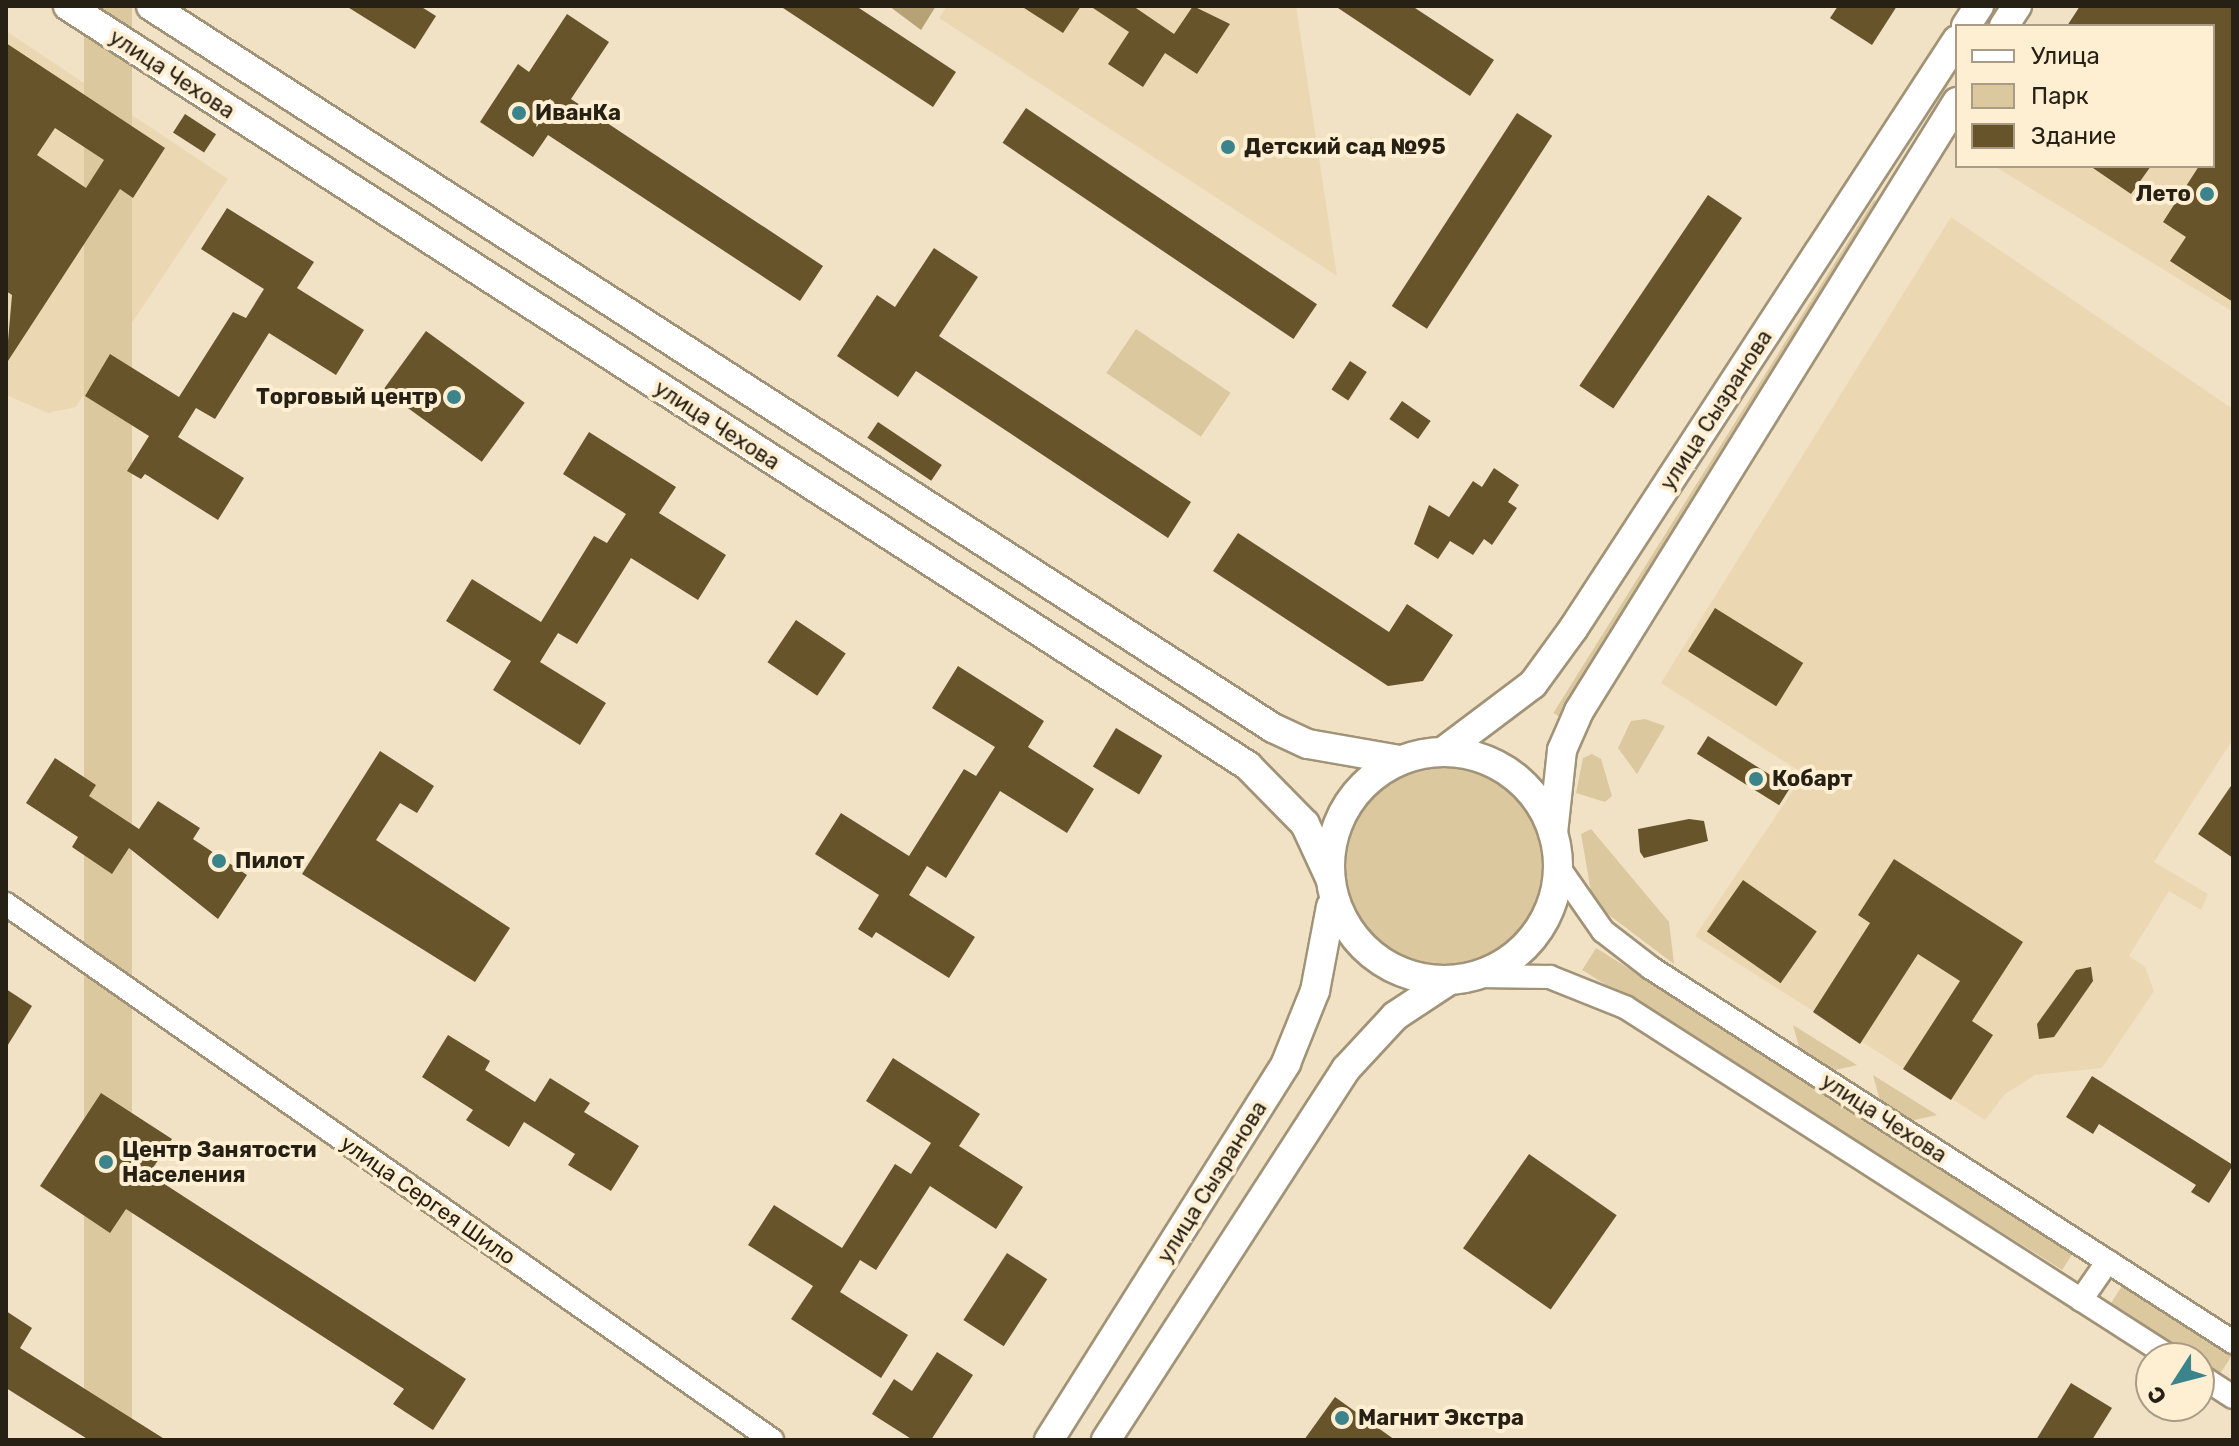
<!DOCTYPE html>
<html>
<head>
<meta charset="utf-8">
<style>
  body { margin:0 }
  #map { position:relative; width:2239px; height:1446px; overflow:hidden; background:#f1e2c5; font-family:Rubik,sans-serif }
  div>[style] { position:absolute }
  .built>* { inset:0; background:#ebd8b3 }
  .green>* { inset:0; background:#dcc89f; transform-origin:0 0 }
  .round { border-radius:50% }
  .forest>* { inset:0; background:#b7a177 }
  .building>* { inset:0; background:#67542b; transform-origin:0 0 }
  .roads { filter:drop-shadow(2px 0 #a19378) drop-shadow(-2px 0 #a19378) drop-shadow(0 2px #a19378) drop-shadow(0 -2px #a19378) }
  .minor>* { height:22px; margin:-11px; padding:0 11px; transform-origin:11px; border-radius:11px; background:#fff }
  .major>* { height:28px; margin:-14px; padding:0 14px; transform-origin:14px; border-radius:14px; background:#fff }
  .major>.ring { margin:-14px; padding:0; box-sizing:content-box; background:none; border:28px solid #fff; border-radius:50% }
  .dots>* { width:22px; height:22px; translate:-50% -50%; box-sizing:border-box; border:4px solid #ffefd2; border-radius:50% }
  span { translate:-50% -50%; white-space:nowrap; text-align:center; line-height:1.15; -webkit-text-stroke:8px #ffefd2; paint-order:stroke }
  .street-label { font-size:22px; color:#262015 }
  .poi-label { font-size:22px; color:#262015; font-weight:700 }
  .left { translate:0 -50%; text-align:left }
  .right { translate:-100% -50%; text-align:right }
  .frame { position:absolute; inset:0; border:8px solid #262015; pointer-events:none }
  .legend { position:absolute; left:1955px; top:24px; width:260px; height:144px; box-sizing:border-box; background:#ffefd2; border:2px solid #a89c86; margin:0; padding:10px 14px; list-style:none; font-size:24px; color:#262015 }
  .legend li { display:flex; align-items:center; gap:16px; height:40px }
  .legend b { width:40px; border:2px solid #a89c86 }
  .north { position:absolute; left:2135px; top:1342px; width:80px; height:80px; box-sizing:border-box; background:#ffefd2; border:2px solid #a89c86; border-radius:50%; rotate:234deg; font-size:22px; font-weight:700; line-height:32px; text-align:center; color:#262015 }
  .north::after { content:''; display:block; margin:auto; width:28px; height:36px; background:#3c848c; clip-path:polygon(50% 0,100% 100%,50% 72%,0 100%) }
</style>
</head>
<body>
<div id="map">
  <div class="built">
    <div style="clip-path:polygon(947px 6px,1296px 6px,1337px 276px,939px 18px)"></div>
    <div style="clip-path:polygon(2080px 6px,2233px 6px,2233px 312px,1994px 166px,2213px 166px,2213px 26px,2067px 26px)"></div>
    <div style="clip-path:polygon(6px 31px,228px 179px,76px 407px,48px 413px,6px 395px)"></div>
    <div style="clip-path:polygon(1951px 217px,2233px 409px,2233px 739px,2154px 862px,2208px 894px,2201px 910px,2169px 891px,2129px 956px,2145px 967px,2154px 991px,2102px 1068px,2035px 1075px,2005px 1094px,1985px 1120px,1695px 936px,1804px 774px,1661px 683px)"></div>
  </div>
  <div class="green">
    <div style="left:84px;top:6px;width:48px;height:1421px"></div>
    <div style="left:1874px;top:200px;width:9px;height:605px;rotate:32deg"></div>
    <div style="left:1136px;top:329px;width:114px;height:53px;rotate:34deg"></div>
    <div style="clip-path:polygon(1645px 719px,1665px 726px,1637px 774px,1618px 748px,1631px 721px)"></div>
    <div style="clip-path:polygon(1592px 754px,1601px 759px,1612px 796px,1605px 802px,1576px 793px,1583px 758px)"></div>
    <div class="round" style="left:1344px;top:764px;width:202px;height:202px"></div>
    <div style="clip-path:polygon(1591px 829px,1669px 922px,1674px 964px,1593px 903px,1581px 834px)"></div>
    <div style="left:1596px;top:948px;width:566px;height:26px;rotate:32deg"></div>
    <div style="clip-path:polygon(1793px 1025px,1857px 1065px,1831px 1071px,1800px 1050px)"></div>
    <div style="clip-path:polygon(1873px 1075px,1937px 1115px,1910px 1121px,1880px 1101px)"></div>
    <div style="left:2124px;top:1283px;width:130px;height:27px;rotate:33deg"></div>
  </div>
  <div class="forest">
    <div style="clip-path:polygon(889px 6px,936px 6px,921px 30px)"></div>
  </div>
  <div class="building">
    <div style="clip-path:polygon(346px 6px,420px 6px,436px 16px,415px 49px)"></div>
    <div style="clip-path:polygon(780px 6px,856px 6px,956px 72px,933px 107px)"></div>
    <div style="clip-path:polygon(1021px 6px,1081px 6px,1063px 33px)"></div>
    <div style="clip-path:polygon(1090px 6px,1133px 6px,1174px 34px,1193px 6px,1230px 24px,1197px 74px,1165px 53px,1143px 87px,1108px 64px,1129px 32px)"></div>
    <div style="clip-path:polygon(1335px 6px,1412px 6px,1494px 60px,1470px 96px)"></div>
    <div style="clip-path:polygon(1838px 6px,1897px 6px,1872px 45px,1830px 18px)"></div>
    <div style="clip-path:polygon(2080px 6px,2233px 6px,2233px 302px,2170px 261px,2186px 237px,2163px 222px,2199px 166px,2213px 166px,2213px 26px,2067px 26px)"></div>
    <div style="clip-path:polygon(567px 14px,609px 42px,571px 99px,823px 266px,800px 301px,548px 135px,533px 157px,480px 122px,518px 64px,529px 72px)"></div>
    <div style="clip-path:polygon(evenodd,6px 43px,165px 148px,133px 198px,120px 189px,6px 364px,12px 295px,6px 291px,6px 43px,55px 128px,104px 160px,86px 188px,37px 155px,55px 128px)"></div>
    <div style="left:1026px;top:108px;width:351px;height:42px;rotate:34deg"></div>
    <div style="left:1517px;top:113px;width:42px;height:230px;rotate:33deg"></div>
    <div style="left:185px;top:114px;width:37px;height:22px;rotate:33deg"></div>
    <div style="clip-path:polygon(2090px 166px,2151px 166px,2131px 194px)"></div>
    <div style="left:1708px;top:195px;width:41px;height:230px;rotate:34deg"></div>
    <div style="clip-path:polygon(227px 208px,314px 262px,297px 288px,364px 330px,336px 375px,269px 333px,215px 419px,196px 408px,178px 437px,244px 478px,218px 520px,145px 474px,141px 479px,127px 471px,149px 436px,85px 396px,110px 354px,179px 397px,233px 312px,246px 318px,264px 289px,201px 249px)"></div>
    <div style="clip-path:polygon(934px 248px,978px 277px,939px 336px,1191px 502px,1168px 538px,916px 371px,898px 397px,837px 356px,877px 295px,895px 307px)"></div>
    <div style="left:426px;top:331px;width:122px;height:73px;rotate:36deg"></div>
    <div style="left:1350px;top:361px;width:20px;height:34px;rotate:33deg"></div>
    <div style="left:1402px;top:401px;width:35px;height:22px;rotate:35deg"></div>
    <div style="left:878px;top:422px;width:77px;height:19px;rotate:34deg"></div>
    <div style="clip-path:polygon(589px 432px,676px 487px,659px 513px,726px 555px,698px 600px,631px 558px,577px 644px,558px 633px,540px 662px,606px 703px,580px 745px,493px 690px,511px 661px,446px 621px,472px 579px,541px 622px,594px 536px,607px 543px,626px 514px,563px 474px)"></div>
    <div style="clip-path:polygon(1494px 468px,1519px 485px,1508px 502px,1517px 508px,1492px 545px,1484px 539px,1473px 555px,1450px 541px,1438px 559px,1414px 544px,1429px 505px,1449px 517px,1473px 481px,1482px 487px)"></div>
    <div style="clip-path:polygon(1238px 533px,1389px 632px,1407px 604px,1453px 635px,1423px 681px,1388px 686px,1213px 571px)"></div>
    <div style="left:1715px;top:608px;width:104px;height:51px;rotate:32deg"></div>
    <div style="left:796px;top:620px;width:60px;height:51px;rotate:34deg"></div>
    <div style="clip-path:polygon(958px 666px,1044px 721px,1028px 747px,1094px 789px,1067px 833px,1000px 791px,946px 878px,927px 866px,909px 895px,975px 937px,949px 978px,876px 932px,872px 938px,858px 929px,879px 895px,815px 854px,841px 813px,909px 856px,964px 769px,976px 776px,995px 747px,932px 708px)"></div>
    <div style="left:1116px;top:728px;width:54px;height:45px;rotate:31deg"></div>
    <div style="left:1708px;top:736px;width:97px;height:21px;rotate:32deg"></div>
    <div style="clip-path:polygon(380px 751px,434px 786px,417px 813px,400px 803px,376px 840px,510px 928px,475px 982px,302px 874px)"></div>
    <div style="clip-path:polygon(55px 758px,96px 785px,89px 796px,139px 829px,158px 801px,200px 828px,193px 839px,247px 875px,218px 919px,129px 848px,112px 874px,72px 847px,78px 837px,26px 803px)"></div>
    <div style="clip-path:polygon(2233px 783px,2233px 858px,2198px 834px)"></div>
    <div style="clip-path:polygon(1689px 819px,1704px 821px,1708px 841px,1644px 858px,1640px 852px,1638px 829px)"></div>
    <div style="clip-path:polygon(1894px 859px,2023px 942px,1972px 1021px,1993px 1035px,1951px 1100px,1903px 1069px,1960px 981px,1918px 954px,1860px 1044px,1813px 1012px,1870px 923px,1858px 915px)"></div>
    <div style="left:1743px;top:880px;width:90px;height:63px;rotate:35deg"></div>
    <div style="clip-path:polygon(2091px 967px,2093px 981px,2054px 1037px,2039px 1039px,2037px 1024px,2076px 970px)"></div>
    <div style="clip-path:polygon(6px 989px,32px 1006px,6px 1048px)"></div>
    <div style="clip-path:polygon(448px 1035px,490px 1061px,485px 1070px,535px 1102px,550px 1078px,590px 1103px,584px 1112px,639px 1146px,611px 1191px,568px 1165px,575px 1154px,524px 1122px,509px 1147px,466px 1120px,473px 1110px,422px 1077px)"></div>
    <div style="clip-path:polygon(893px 1058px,980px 1114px,959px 1146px,1023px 1187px,996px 1229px,930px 1186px,876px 1270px,860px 1260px,840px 1292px,908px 1335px,881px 1378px,791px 1319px,813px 1286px,748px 1245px,774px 1205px,842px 1248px,895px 1164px,911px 1174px,931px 1143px,866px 1101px)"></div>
    <div style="clip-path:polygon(2092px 1076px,2233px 1165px,2209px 1203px,2191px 1192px,2196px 1185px,2099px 1124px,2093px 1134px,2066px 1117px)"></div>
    <div style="clip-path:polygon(101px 1093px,172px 1139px,149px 1174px,466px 1379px,433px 1430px,393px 1404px,404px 1389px,126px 1209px,110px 1233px,40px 1186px)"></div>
    <div style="left:1529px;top:1154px;width:107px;height:115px;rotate:35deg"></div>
    <div style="left:1007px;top:1253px;width:48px;height:80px;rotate:33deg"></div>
    <div style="clip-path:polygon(6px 1311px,32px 1328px,20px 1348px,166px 1440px,89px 1440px,6px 1388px)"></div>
    <div style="clip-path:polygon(937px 1352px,973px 1375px,931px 1440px,913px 1440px,872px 1414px,894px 1379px,912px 1391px)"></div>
    <div style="clip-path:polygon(2071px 1383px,2112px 1408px,2092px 1440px,2036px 1440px)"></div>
    <div style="clip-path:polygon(1335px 1397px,1395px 1440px,1304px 1440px)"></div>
  </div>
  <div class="roads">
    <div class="minor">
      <div style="left:1559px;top:868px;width:77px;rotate:55.1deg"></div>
      <div style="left:1603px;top:931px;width:61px;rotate:37.6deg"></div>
      <div style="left:1651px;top:968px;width:692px;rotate:32.73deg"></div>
      <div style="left:6px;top:904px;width:935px;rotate:34.98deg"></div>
      <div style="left:1477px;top:976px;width:73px;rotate:0.8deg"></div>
      <div style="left:1550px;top:977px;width:81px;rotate:21.8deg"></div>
      <div style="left:1625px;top:1007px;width:650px;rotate:32.69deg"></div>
      <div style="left:2081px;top:1300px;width:47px;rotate:-55.3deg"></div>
      <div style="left:2199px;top:1375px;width:40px;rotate:32.9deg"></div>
    </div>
    <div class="major">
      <div style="left:68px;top:6px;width:1404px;rotate:32.78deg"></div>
      <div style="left:1248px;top:766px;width:81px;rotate:45.5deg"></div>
      <div style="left:1305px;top:824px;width:60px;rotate:65.2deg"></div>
      <div style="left:151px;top:6px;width:1334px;rotate:32.76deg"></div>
      <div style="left:1273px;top:728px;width:38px;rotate:25deg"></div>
      <div style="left:1308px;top:744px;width:93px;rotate:9.9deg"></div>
      <div style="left:1966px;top:26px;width:24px;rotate:-57deg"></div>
      <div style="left:2004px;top:26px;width:24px;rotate:-57deg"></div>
      <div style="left:1444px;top:751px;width:111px;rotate:-37deg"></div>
      <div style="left:1533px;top:684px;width:68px;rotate:-54deg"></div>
      <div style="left:1573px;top:629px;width:703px;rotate:-56.9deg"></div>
      <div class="ring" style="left:1330px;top:752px;width:200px;height:200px"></div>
      <div style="left:1553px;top:833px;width:83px;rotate:-83.8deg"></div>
      <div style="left:1562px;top:750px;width:43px;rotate:-66.4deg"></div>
      <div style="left:1579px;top:711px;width:717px;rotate:-58.17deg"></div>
      <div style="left:1049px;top:1440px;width:445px;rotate:-57.8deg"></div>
      <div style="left:1286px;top:1063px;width:78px;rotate:-68.1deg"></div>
      <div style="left:1315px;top:991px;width:86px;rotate:-79.3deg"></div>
      <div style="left:1106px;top:1440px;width:442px;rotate:-57.1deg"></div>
      <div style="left:1346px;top:1069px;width:72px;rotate:-47.2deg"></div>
      <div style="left:1395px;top:1016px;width:64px;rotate:-33.4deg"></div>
    </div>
  </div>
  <div class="dots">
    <div style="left:519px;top:113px;background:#3c848c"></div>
    <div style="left:1228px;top:147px;background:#3c848c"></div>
    <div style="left:2207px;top:194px;background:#3c848c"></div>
    <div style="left:454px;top:397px;background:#3c848c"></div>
    <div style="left:1756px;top:779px;background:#3c848c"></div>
    <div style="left:219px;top:861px;background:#3c848c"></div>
    <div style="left:106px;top:1162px;background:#3c848c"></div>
    <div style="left:1342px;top:1418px;background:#3c848c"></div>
  </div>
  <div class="street-label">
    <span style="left:172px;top:74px;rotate:33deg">улица Чехова</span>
    <span style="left:1716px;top:410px;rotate:-57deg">улица Сызранова</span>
    <span style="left:717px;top:425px;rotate:33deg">улица Чехова</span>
    <span style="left:1884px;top:1118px;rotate:33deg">улица Чехова</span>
    <span style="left:1212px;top:1182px;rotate:-58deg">улица Сызранова</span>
    <span style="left:428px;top:1200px;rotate:35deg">улица Сергея Шило</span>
  </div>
  <div class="poi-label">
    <span class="left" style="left:535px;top:113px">ИванКа</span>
    <span class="left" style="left:1244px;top:147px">Детский сад №95</span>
    <span class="right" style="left:2191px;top:194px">Лето</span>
    <span class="right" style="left:438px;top:397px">Торговый центр</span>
    <span class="left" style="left:1772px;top:779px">Кобарт</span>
    <span class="left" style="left:235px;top:861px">Пилот</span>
    <span class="left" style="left:122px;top:1162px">Центр Занятости<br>Населения</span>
    <span class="left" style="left:1358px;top:1418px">Магнит Экстра</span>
  </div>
  <div class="frame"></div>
  <ul class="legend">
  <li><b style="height:10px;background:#fff"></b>Улица</li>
  <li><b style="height:22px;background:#dcc89f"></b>Парк</li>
  <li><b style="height:22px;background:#67542b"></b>Здание</li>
  </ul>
  <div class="north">С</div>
</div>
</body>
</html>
